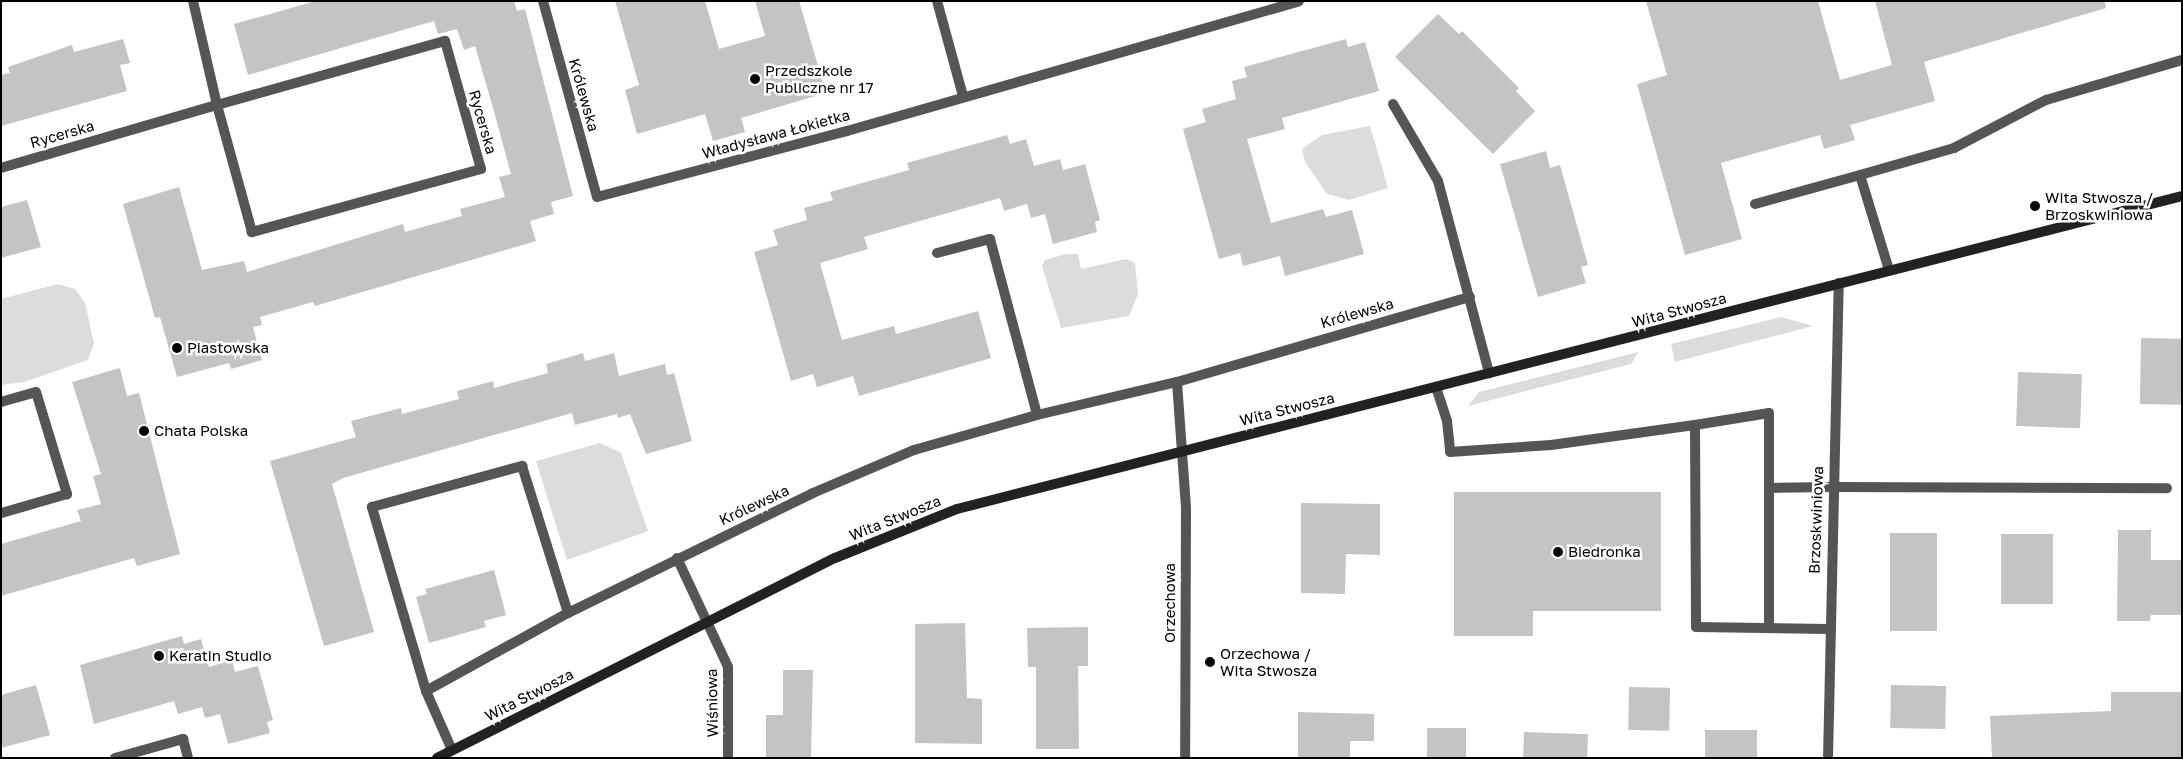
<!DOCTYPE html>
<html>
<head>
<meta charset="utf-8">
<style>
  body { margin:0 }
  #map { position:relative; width:2183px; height:759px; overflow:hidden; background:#fff; font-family:"Golos Text",sans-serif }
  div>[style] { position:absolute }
  .green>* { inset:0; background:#dcdcdc }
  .building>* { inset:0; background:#c4c4c4; transform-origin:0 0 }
  .lane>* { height:10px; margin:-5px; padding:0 5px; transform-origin:5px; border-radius:5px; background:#555 }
  .street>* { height:10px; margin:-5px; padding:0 5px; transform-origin:5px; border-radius:5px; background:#555 }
  .secondary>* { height:10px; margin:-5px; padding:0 5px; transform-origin:5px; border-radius:5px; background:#222 }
  .dots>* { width:14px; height:14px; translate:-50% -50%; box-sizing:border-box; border:2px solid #fff; border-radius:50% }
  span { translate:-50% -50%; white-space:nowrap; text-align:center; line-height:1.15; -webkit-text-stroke:5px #fff; paint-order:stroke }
  .poi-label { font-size:15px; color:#000 }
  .left { translate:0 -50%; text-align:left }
  .street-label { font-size:15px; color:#000 }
  .frame { position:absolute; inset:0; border:2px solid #000; pointer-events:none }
</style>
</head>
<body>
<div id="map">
  <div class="green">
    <div style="clip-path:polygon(1370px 126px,1388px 188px,1349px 200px,1327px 194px,1305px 162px,1302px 149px,1322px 135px)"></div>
    <div style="clip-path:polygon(1066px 254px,1078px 254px,1081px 269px,1126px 259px,1135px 263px,1138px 294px,1129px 316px,1061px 328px,1042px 266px,1045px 260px)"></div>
    <div style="clip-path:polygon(58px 284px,75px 289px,85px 303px,94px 343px,88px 360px,24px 382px,1px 385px,1px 299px)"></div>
    <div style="clip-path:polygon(1781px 317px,1813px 326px,1675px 362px,1671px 344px)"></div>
    <div style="clip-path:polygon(1638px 352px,1631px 364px,1468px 406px,1479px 392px)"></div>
    <div style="clip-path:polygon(600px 443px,621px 453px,648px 531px,567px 560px,536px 461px)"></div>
  </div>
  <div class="building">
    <div style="clip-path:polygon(316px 1px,514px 1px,517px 11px,525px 9px,573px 196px,551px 202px,554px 214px,530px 221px,536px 241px,315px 306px,313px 302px,260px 317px,262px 325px,253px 327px,262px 360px,231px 369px,229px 363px,177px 377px,160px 317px,155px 318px,123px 204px,179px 187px,202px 270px,244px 261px,247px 272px,403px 224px,405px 232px,462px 216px,460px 209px,505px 197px,499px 177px,511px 174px,495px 115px,475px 46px,464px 50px,457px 29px,438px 34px,434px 21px,248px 75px,234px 24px)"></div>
    <div style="clip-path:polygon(615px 1px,705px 1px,719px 49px,765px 36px,755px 1px,799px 1px,826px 93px,741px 118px,745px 132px,713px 141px,705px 114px,637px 134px,625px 90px,639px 85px)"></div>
    <div style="clip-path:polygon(1646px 1px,1818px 1px,1840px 80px,1892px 65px,1875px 1px,2105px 1px,2106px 8px,1924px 62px,1935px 101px,1850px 125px,1855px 140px,1824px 149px,1820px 135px,1721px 163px,1742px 239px,1685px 255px,1637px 84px,1667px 75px)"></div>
    <div style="clip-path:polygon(1438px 14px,1459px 34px,1462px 31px,1519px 88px,1516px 91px,1535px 111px,1493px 154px,1395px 57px)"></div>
    <div style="clip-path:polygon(123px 39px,130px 63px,120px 65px,127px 91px,1px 126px,1px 75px,10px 73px,8px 67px,72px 45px,74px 52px)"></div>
    <div style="clip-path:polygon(1346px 39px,1348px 47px,1365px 42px,1379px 91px,1282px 118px,1285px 129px,1247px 139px,1271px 223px,1323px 209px,1326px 217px,1352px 210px,1364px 254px,1285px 276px,1280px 256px,1243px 266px,1240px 253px,1219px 259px,1183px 129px,1206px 122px,1202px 109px,1236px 99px,1232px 81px,1247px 77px,1244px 67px)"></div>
    <div style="clip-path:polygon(1007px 135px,1010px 144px,1026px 139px,1034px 166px,1060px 159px,1063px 170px,1085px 164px,1100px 220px,1095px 222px,1097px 232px,1053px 244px,1045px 214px,1031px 218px,1027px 204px,1004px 211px,1000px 198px,864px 237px,868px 249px,820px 263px,842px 340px,894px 326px,896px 334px,978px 311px,991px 358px,859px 396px,853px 376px,817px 387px,813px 374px,791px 381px,754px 252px,778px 245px,773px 230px,807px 220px,804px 208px,833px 200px,830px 192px,909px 170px,907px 163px)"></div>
    <div style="clip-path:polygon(1546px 151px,1550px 168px,1560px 165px,1588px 265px,1581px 267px,1586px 283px,1538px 297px,1500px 164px)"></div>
    <div style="clip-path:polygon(27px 200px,41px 247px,1px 258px,1px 207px)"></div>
    <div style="left:2141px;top:338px;width:41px;height:66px;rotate:1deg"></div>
    <div style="clip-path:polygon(583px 353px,585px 361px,614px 353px,619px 376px,665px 364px,667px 375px,674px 373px,692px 441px,646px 454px,630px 414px,618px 418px,617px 414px,575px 425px,572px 413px,343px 478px,332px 484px,374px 632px,324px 646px,270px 461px,356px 437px,351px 421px,401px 408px,402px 414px,459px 399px,457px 391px,493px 381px,494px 388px,548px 373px,546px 364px)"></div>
    <div style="clip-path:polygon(120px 368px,127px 396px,139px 393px,180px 554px,137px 566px,134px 558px,1px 596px,1px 544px,81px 521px,77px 510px,101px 504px,93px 476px,101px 474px,72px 382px)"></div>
    <div style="left:2018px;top:372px;width:64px;height:54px;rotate:2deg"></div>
    <div style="clip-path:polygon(1454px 492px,1661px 492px,1661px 611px,1533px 611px,1533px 636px,1454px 636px)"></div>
    <div style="clip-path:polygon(1301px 503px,1380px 504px,1380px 555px,1346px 554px,1345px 594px,1301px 593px)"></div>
    <div style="clip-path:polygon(2118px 530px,2151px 530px,2151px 560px,2182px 560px,2182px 615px,2151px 615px,2150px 621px,2117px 621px)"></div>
    <div style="left:1890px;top:533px;width:47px;height:98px"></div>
    <div style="left:2001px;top:534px;width:52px;height:70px"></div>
    <div style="clip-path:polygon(494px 570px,506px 615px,484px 621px,486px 627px,429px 643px,416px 597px,427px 594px,425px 589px)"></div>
    <div style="clip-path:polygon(965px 623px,967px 698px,982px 699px,982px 744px,915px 743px,915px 624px)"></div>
    <div style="clip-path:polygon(1088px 627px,1088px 666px,1078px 666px,1079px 749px,1036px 749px,1036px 667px,1028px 667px,1027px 628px)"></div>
    <div style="clip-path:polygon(182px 636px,184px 644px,201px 639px,209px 667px,232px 660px,235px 672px,258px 666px,273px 720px,267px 722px,270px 733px,228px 744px,220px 714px,205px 718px,202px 707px,178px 714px,174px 701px,94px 724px,80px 665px)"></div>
    <div style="clip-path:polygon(783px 670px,813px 670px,811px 758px,766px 758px,766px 715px,783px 715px)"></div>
    <div style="clip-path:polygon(36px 685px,50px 735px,1px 748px,1px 695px)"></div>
    <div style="left:1891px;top:685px;width:55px;height:43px;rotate:1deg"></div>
    <div style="left:1629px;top:687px;width:41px;height:43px;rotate:1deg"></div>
    <div style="clip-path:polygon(2111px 692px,2182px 692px,2182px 758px,1992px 758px,1990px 716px,2111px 711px)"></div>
    <div style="clip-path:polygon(1298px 712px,1374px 714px,1374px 741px,1350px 741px,1350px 758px,1298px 758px)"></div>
    <div style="left:1427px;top:728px;width:39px;height:30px"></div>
    <div style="left:1757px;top:730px;width:28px;height:52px;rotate:90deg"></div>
    <div style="left:1524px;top:732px;width:64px;height:26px;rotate:2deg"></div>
  </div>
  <div class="lane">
    <div style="left:1755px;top:204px;width:109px;rotate:-15.4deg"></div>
    <div style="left:1889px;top:270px;width:99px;rotate:-107deg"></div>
    <div style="left:1860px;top:175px;width:98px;rotate:-16deg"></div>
    <div style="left:1954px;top:148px;width:104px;rotate:-27.6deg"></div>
    <div style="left:2046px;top:100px;width:142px;rotate:-16.4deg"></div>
    <div style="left:1436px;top:387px;width:36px;rotate:72deg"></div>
    <div style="left:1447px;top:421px;width:31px;rotate:84deg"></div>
    <div style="left:1450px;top:452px;width:101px;rotate:-4deg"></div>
    <div style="left:1551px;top:445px;width:145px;rotate:-7.9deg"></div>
    <div style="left:1695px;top:425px;width:202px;rotate:89.7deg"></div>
    <div style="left:1696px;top:627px;width:132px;rotate:0.9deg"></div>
    <div style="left:1695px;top:425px;width:75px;rotate:-9.2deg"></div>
    <div style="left:1769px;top:413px;width:75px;rotate:90deg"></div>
    <div style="left:1769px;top:488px;width:63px;rotate:-0.9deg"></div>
    <div style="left:1769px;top:628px;width:140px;rotate:-90deg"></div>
  </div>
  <div class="street">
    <div style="left:543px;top:1px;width:203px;rotate:74.6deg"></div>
    <div style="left:597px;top:197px;width:259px;rotate:-14.8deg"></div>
    <div style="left:847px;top:131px;width:470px;rotate:-16deg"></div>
    <div style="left:937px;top:1px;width:98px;rotate:74.7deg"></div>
    <div style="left:1393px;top:104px;width:89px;rotate:59.7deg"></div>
    <div style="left:1438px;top:181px;width:199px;rotate:75.1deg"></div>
    <div style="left:1px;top:168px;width:225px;rotate:-16.3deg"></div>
    <div style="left:217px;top:105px;width:237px;rotate:-15.7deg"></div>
    <div style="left:445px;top:41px;width:133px;rotate:74.3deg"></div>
    <div style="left:481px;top:169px;width:238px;rotate:164.6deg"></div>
    <div style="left:252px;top:232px;width:132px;rotate:-105.4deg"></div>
    <div style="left:217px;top:105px;width:107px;rotate:-103deg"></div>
    <div style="left:937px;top:253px;width:55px;rotate:-14.8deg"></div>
    <div style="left:990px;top:239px;width:182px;rotate:75deg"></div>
    <div style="left:1177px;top:382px;width:126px;rotate:85.9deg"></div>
    <div style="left:1186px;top:508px;width:250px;rotate:90.2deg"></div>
    <div style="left:1px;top:402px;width:36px;rotate:-16deg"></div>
    <div style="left:36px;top:392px;width:107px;rotate:73.1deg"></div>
    <div style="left:67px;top:494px;width:69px;rotate:163.9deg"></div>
    <div style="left:1832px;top:487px;width:335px;rotate:0.2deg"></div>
    <div style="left:677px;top:558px;width:120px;rotate:64.9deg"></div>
    <div style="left:728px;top:667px;width:91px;rotate:90deg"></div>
    <div style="left:426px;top:691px;width:192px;rotate:-106.4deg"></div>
    <div style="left:372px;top:507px;width:156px;rotate:-15.3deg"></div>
    <div style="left:522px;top:466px;width:154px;rotate:72.6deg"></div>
    <div style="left:452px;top:750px;width:64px;rotate:-113.8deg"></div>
    <div style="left:426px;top:691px;width:162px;rotate:-28.8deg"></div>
    <div style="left:568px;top:613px;width:273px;rotate:-26.1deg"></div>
    <div style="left:813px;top:493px;width:110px;rotate:-23.1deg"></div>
    <div style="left:914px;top:450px;width:128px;rotate:-15.9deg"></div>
    <div style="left:1037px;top:415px;width:144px;rotate:-13.3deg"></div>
    <div style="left:1177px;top:382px;width:305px;rotate:-16.2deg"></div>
    <div style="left:115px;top:758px;width:71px;rotate:-15.6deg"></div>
    <div style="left:183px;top:739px;width:20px;rotate:75deg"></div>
    <div style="left:1828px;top:758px;width:475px;rotate:-88.7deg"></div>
  </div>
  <div class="secondary">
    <div style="left:437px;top:758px;width:445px;rotate:-26.7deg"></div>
    <div style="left:835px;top:558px;width:131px;rotate:-21.9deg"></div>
    <div style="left:957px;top:509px;width:1264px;rotate:-14.33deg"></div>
  </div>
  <div class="dots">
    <div style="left:755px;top:79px;background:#000"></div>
    <div style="left:2035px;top:206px;background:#000"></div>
    <div style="left:177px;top:348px;background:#000"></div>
    <div style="left:144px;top:431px;background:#000"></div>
    <div style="left:1558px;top:552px;background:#000"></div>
    <div style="left:159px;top:656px;background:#000"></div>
    <div style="left:1210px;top:662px;background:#000"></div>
  </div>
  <div class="poi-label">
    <span class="left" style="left:765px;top:79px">Przedszkole<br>Publiczne nr 17</span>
    <span class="left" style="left:2045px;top:206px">Wita Stwosza /<br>Brzoskwiniowa</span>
    <span class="left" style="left:187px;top:348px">Piastowska</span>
    <span class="left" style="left:154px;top:431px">Chata Polska</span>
    <span class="left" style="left:1568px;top:552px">Biedronka</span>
    <span class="left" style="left:1220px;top:662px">Orzechowa /<br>Wita Stwosza</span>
    <span class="left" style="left:169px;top:656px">Keratin Studio</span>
  </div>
  <div class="street-label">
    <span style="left:584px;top:95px;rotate:74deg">Królewska</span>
    <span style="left:483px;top:122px;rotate:74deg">Rycerska</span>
    <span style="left:62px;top:134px;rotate:-16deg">Rycerska</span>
    <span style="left:776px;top:134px;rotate:-15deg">Władysława Łokietka</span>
    <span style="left:1679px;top:310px;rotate:-15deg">Wita Stwosza</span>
    <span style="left:1357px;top:313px;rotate:-16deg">Królewska</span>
    <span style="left:1287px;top:409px;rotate:-14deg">Wita Stwosza</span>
    <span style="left:754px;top:505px;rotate:-25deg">Królewska</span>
    <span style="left:895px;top:518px;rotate:-22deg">Wita Stwosza</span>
    <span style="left:1816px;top:520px;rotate:-88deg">Brzoskwiniowa</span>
    <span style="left:1170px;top:603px;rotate:-90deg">Orzechowa</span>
    <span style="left:529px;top:695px;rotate:-27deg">Wita Stwosza</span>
    <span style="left:712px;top:703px;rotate:-91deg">Wiśniowa</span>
  </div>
  <div class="frame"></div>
</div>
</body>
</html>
